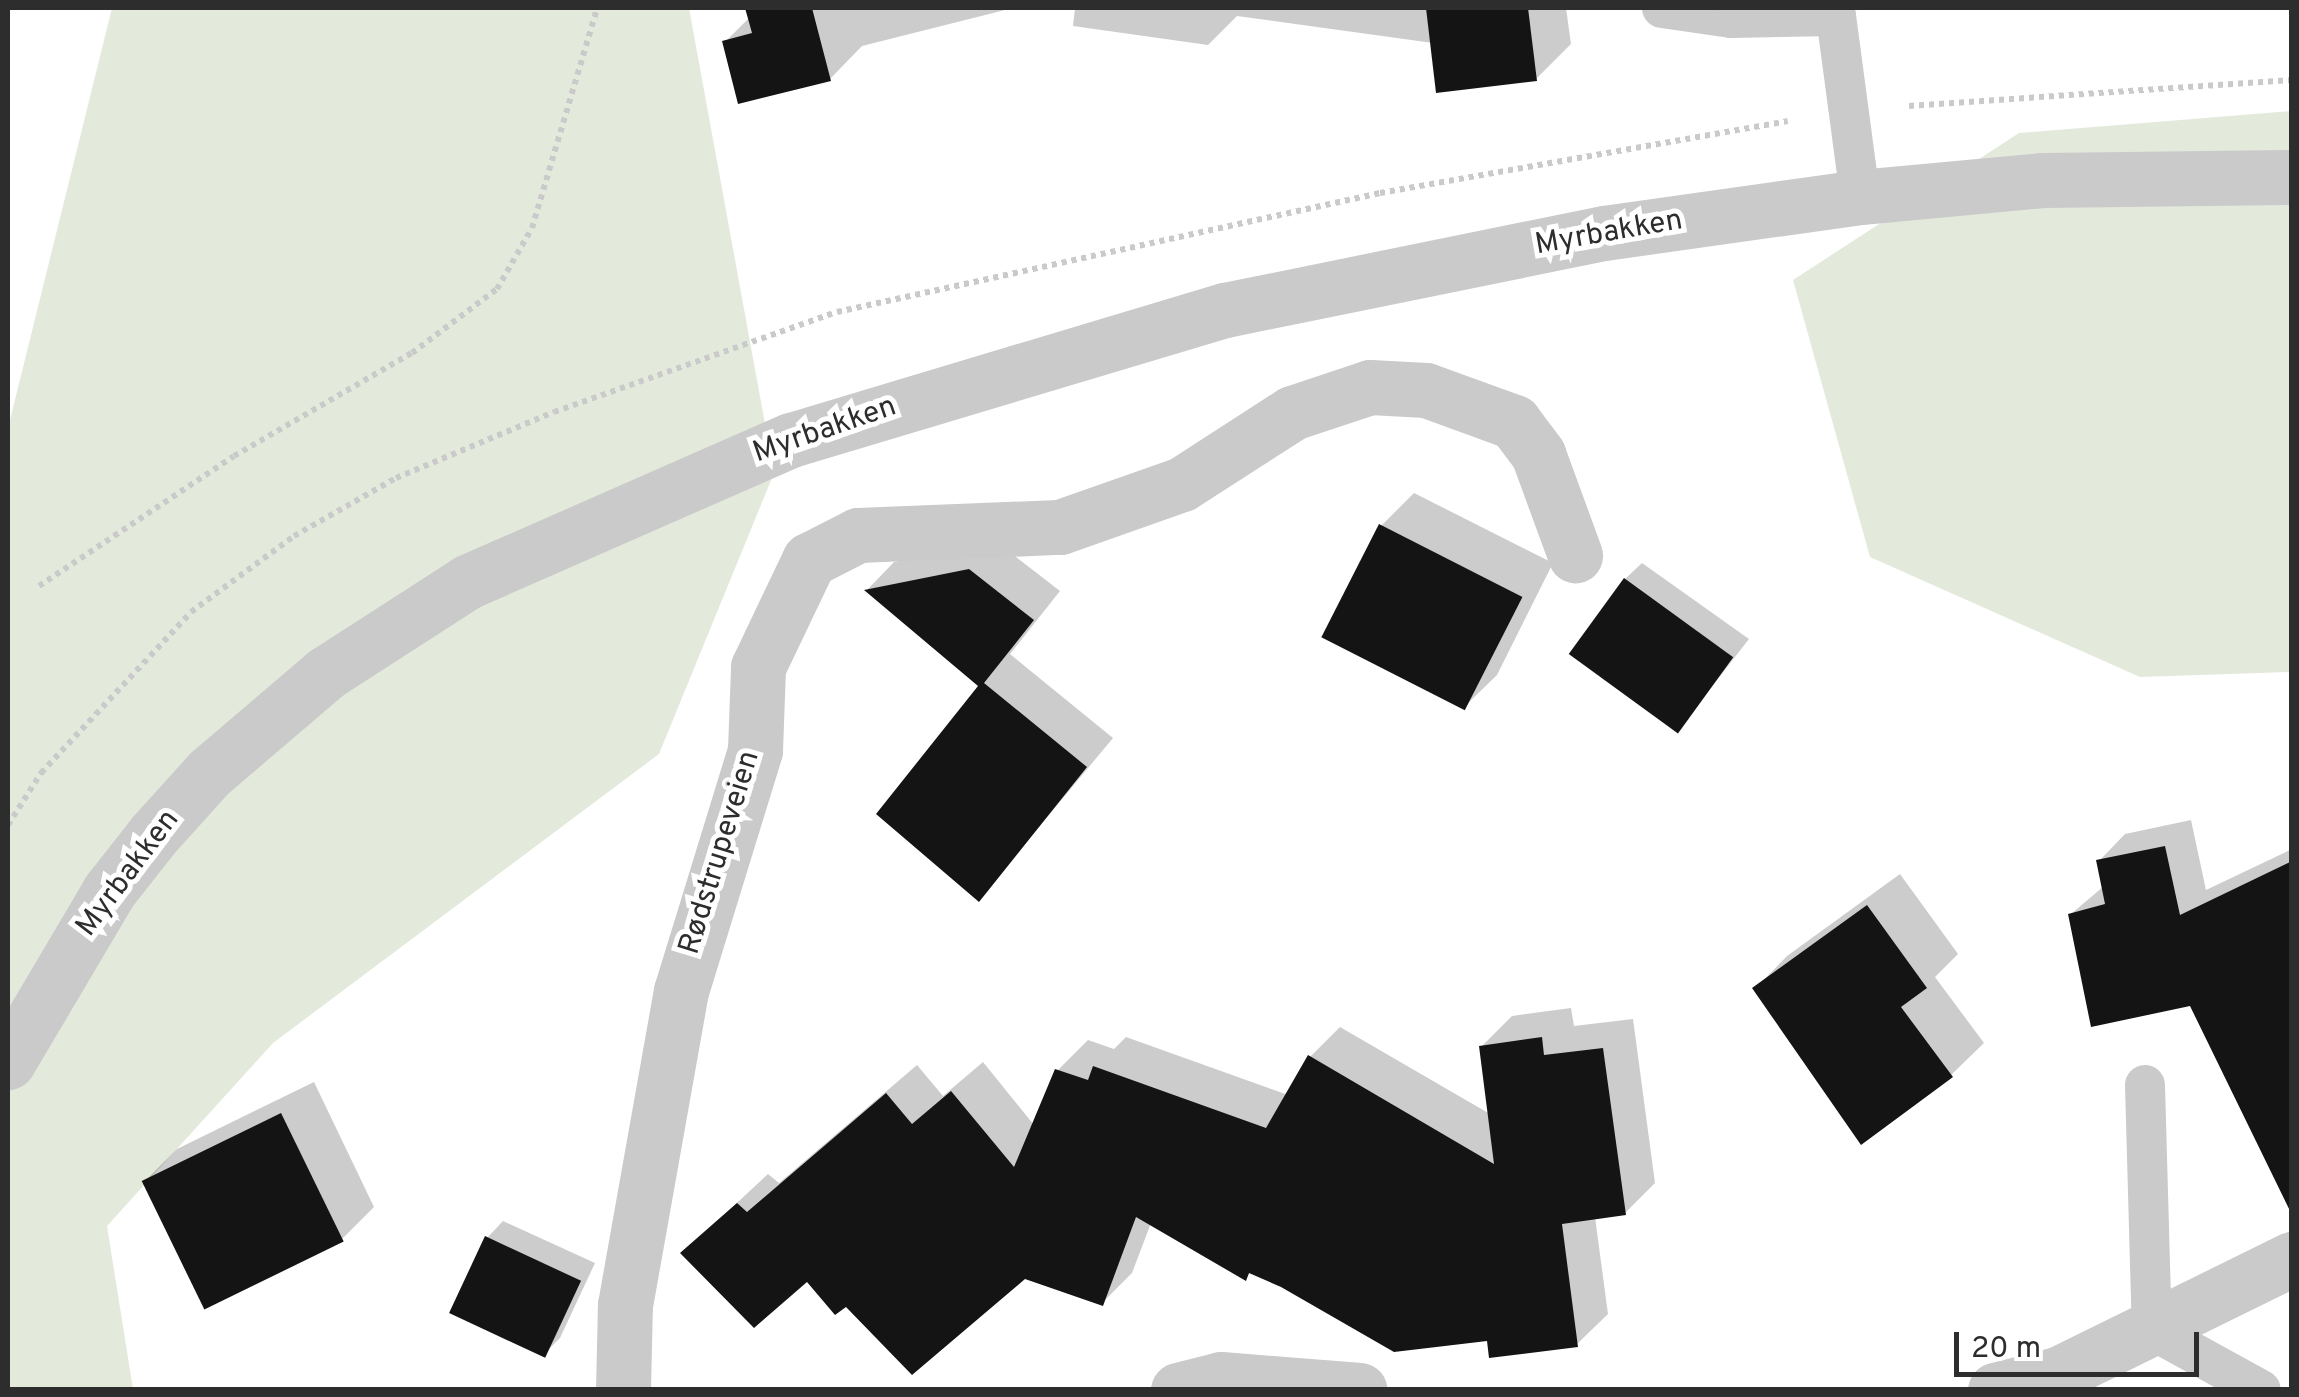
<!DOCTYPE html>
<html>
<head>
<meta charset="utf-8">
<style>
  body { margin:0 }
  #map { position:relative; width:2299px; height:1397px; overflow:hidden; background:#fff; font-family:Overpass,sans-serif }
  div>[style] { position:absolute }
  .green>* { inset:0; background:#e3eadc }
  .shadow>* { inset:0; background:#0003 }
  .building>* { inset:0; background:#141414; transform-origin:0 0 }
  .path>* { height:6px; margin-top:-3px; transform-origin:0; background:repeating-linear-gradient(90deg,#cacaca 0 5px,transparent 0 10px) }
  .service>* { height:40px; margin:-20px; padding:0 20px; transform-origin:20px; border-radius:20px; background:#cacaca }
  .minor>* { height:55px; margin:-27.5px; padding:0 27.5px; transform-origin:27.5px; border-radius:27.5px; background:#cacaca }
  .tertiary>* { height:55px; margin:-27.5px; padding:0 27.5px; transform-origin:27.5px; border-radius:27.5px; background:#cacaca }
  span { translate:-50% -50%; white-space:nowrap; text-align:center; line-height:1.15; -webkit-text-stroke:10px #fff; paint-order:stroke }
  .street-label { font-size:30px; color:#2d2d2d }
  .frame { position:absolute; inset:0; border:10px solid #2d2d2d; pointer-events:none }
  .scale { position:absolute; left:1954px; top:1332px; width:245px; height:45px; box-sizing:border-box; border:5px solid #2d2d2d; border-top:0; padding-left:12px; font-size:30px; line-height:35px; white-space:nowrap; color:#2d2d2d; -webkit-text-stroke:8px #fff; paint-order:stroke }
</style>
</head>
<body>
<div id="map">
  <div class="green">
    <div style="clip-path:polygon(112px 8px,689px 8px,774px 473px,659px 754px,273px 1043px,107px 1226px,133px 1389px,8px 1390px,8px 428px)"></div>
    <div style="clip-path:polygon(2291px 111px,2291px 672px,2140px 677px,1870px 557px,1793px 280px,2019px 133px)"></div>
  </div>
  <div class="shadow">
    <div style="clip-path:polygon(748px 8px,1013px 8px,862px 46px,830px 79px,725px 42px,750px 17px)"></div>
    <div style="clip-path:polygon(1075px 8px,1566px 8px,1571px 44px,1536px 79px,1433px 43px,1237px 16px,1208px 45px,1073px 26px)"></div>
    <div style="clip-path:polygon(1414px 493px,1553px 563px,1497px 675px,1464px 707px,1381px 526px)"></div>
    <div style="clip-path:polygon(998px 543px,1060px 591px,1010px 654px,1113px 738px,979px 899px,982px 686px,868px 589px,894px 562px)"></div>
    <div style="clip-path:polygon(1642px 563px,1749px 639px,1678px 730px,1625px 579px)"></div>
    <div style="clip-path:polygon(2191px 820px,2206px 890px,2292px 849px,2292px 1110px,2192px 1004px,2071px 914px,2104px 886px,2099px 861px,2125px 834px)"></div>
    <div style="clip-path:polygon(1900px 874px,1958px 954px,1935px 977px,1984px 1043px,1951px 1075px,1755px 989px,1787px 956px)"></div>
    <div style="clip-path:polygon(1571px 1008px,1574px 1026px,1633px 1019px,1655px 1183px,1625px 1213px,1595px 1217px,1608px 1314px,1577px 1344px,1489px 1338px,1251px 1272px,1245px 1278px,1151px 1223px,1132px 1273px,1102px 1303px,1024px 1276px,846px 1304px,807px 1278px,683px 1253px,768px 1174px,779px 1183px,917px 1065px,943px 1096px,983px 1062px,1034px 1125px,1057px 1071px,1088px 1040px,1114px 1049px,1126px 1037px,1288px 1095px,1310px 1057px,1340px 1027px,1490px 1114px,1481px 1047px,1512px 1016px)"></div>
    <div style="clip-path:polygon(314px 1082px,374px 1207px,342px 1239px,145px 1181px,177px 1149px)"></div>
    <div style="clip-path:polygon(503px 1221px,595px 1263px,560px 1338px,543px 1355px,487px 1238px)"></div>
  </div>
  <div class="building">
    <div style="clip-path:polygon(745px 8px,812px 8px,831px 81px,738px 104px,722px 41px,752px 33px)"></div>
    <div style="clip-path:polygon(1426px 8px,1528px 8px,1537px 81px,1436px 93px)"></div>
    <div style="left:1379px;top:524px;width:161px;height:127px;rotate:27deg"></div>
    <div style="clip-path:polygon(969px 569px,1034px 620px,984px 683px,1087px 767px,979px 902px,876px 814px,978px 686px,864px 590px)"></div>
    <div style="left:1624px;top:578px;width:135px;height:94px;rotate:36deg"></div>
    <div style="clip-path:polygon(2165px 846px,2180px 915px,2292px 861px,2292px 1215px,2190px 1006px,2091px 1027px,2068px 914px,2105px 904px,2096px 860px)"></div>
    <div style="clip-path:polygon(1867px 905px,1927px 988px,1901px 1007px,1953px 1077px,1861px 1145px,1752px 988px)"></div>
    <div style="clip-path:polygon(1542px 1037px,1544px 1055px,1603px 1048px,1626px 1215px,1562px 1224px,1578px 1347px,1489px 1358px,1487px 1341px,1394px 1352px,1281px 1287px,1249px 1273px,1246px 1281px,1136px 1217px,1103px 1306px,1025px 1279px,912px 1375px,846px 1307px,835px 1315px,807px 1282px,754px 1328px,680px 1253px,737px 1203px,747px 1212px,886px 1093px,912px 1124px,951px 1091px,1014px 1167px,1055px 1069px,1088px 1080px,1093px 1066px,1266px 1128px,1308px 1055px,1494px 1164px,1479px 1046px)"></div>
    <div style="left:281px;top:1113px;width:143px;height:155px;rotate:64deg"></div>
    <div style="left:485px;top:1236px;width:106px;height:85px;rotate:25deg"></div>
  </div>
  <div class="path">
    <div style="left:1909px;top:106px;width:384px;rotate:-3.9deg"></div>
    <div style="left:39px;top:586px;width:234px;rotate:-33.7deg"></div>
    <div style="left:234px;top:456px;width:206px;rotate:-30.1deg"></div>
    <div style="left:412px;top:353px;width:106px;rotate:-37deg"></div>
    <div style="left:497px;top:289px;width:70px;rotate:-60.2deg"></div>
    <div style="left:532px;top:228px;width:229px;rotate:-73.5deg"></div>
    <div style="left:8px;top:825px;width:62px;rotate:-57.6deg"></div>
    <div style="left:41px;top:773px;width:220px;rotate:-47deg"></div>
    <div style="left:191px;top:612px;width:128px;rotate:-36.4deg"></div>
    <div style="left:294px;top:536px;width:117px;rotate:-29.6deg"></div>
    <div style="left:396px;top:478px;width:171px;rotate:-22.7deg"></div>
    <div style="left:554px;top:412px;width:300px;rotate:-19.5deg"></div>
    <div style="left:837px;top:312px;width:556px;rotate:-12.36deg"></div>
    <div style="left:1380px;top:193px;width:414px;rotate:-10deg"></div>
  </div>
  <div class="service">
    <div style="left:1662px;top:8px;width:70px;rotate:8.2deg"></div>
    <div style="left:1731px;top:18px;width:105px;rotate:-1.1deg"></div>
    <div style="left:1836px;top:16px;width:183px;rotate:82.4deg"></div>
    <div style="left:2145px;top:1085px;width:245px;rotate:88.4deg"></div>
    <div style="left:2152px;top:1330px;width:124px;rotate:28.8deg"></div>
  </div>
  <div class="minor">
    <div style="left:623px;top:1390px;width:85px;rotate:-88.7deg"></div>
    <div style="left:625px;top:1305px;width:319px;rotate:-79.9deg"></div>
    <div style="left:681px;top:991px;width:252px;rotate:-72.9deg"></div>
    <div style="left:755px;top:750px;width:83px;rotate:-87.9deg"></div>
    <div style="left:758px;top:667px;width:119px;rotate:-64.5deg"></div>
    <div style="left:809px;top:560px;width:55px;rotate:-27deg"></div>
    <div style="left:858px;top:535px;width:202px;rotate:-2.3deg"></div>
    <div style="left:1060px;top:527px;width:129px;rotate:-19.4deg"></div>
    <div style="left:1182px;top:484px;width:131px;rotate:-32.8deg"></div>
    <div style="left:1292px;top:413px;width:82px;rotate:-18.4deg"></div>
    <div style="left:1370px;top:387px;width:56px;rotate:3.1deg"></div>
    <div style="left:1426px;top:390px;width:94px;rotate:20deg"></div>
    <div style="left:1514px;top:422px;width:40px;rotate:53deg"></div>
    <div style="left:1538px;top:454px;width:108px;rotate:69.9deg"></div>
    <div style="left:1178px;top:1390px;width:44px;rotate:-14.3deg"></div>
    <div style="left:1221px;top:1379px;width:139px;rotate:4.5deg"></div>
    <div style="left:1995px;top:1390px;width:65px;rotate:-14.3deg"></div>
    <div style="left:2058px;top:1374px;width:261px;rotate:-26.2deg"></div>
  </div>
  <div class="tertiary">
    <div style="left:8px;top:1062px;width:199px;rotate:-59.4deg"></div>
    <div style="left:109px;top:891px;width:71px;rotate:-51.8deg"></div>
    <div style="left:153px;top:835px;width:84px;rotate:-47.9deg"></div>
    <div style="left:209px;top:773px;width:154px;rotate:-40.5deg"></div>
    <div style="left:326px;top:673px;width:168px;rotate:-32.8deg"></div>
    <div style="left:467px;top:582px;width:354px;rotate:-23.7deg"></div>
    <div style="left:791px;top:440px;width:453px;rotate:-16.7deg"></div>
    <div style="left:1225px;top:310px;width:387px;rotate:-11.5deg"></div>
    <div style="left:1604px;top:233px;width:259px;rotate:-8deg"></div>
    <div style="left:1860px;top:197px;width:184px;rotate:-5.3deg"></div>
    <div style="left:2043px;top:180px;width:249px;rotate:-0.7deg"></div>
  </div>
  <div class="street-label">
    <span style="left:1609px;top:234px;rotate:-10deg">Myrbakken</span>
    <span style="left:825px;top:431px;rotate:-19deg">Myrbakken</span>
    <span style="left:721px;top:853px;rotate:-73deg">Rødstrupeveien</span>
    <span style="left:129px;top:874px;rotate:-53deg">Myrbakken</span>
  </div>
  <div class="frame"></div>
  <div class="scale">20 m</div>
</div>
</body>
</html>
